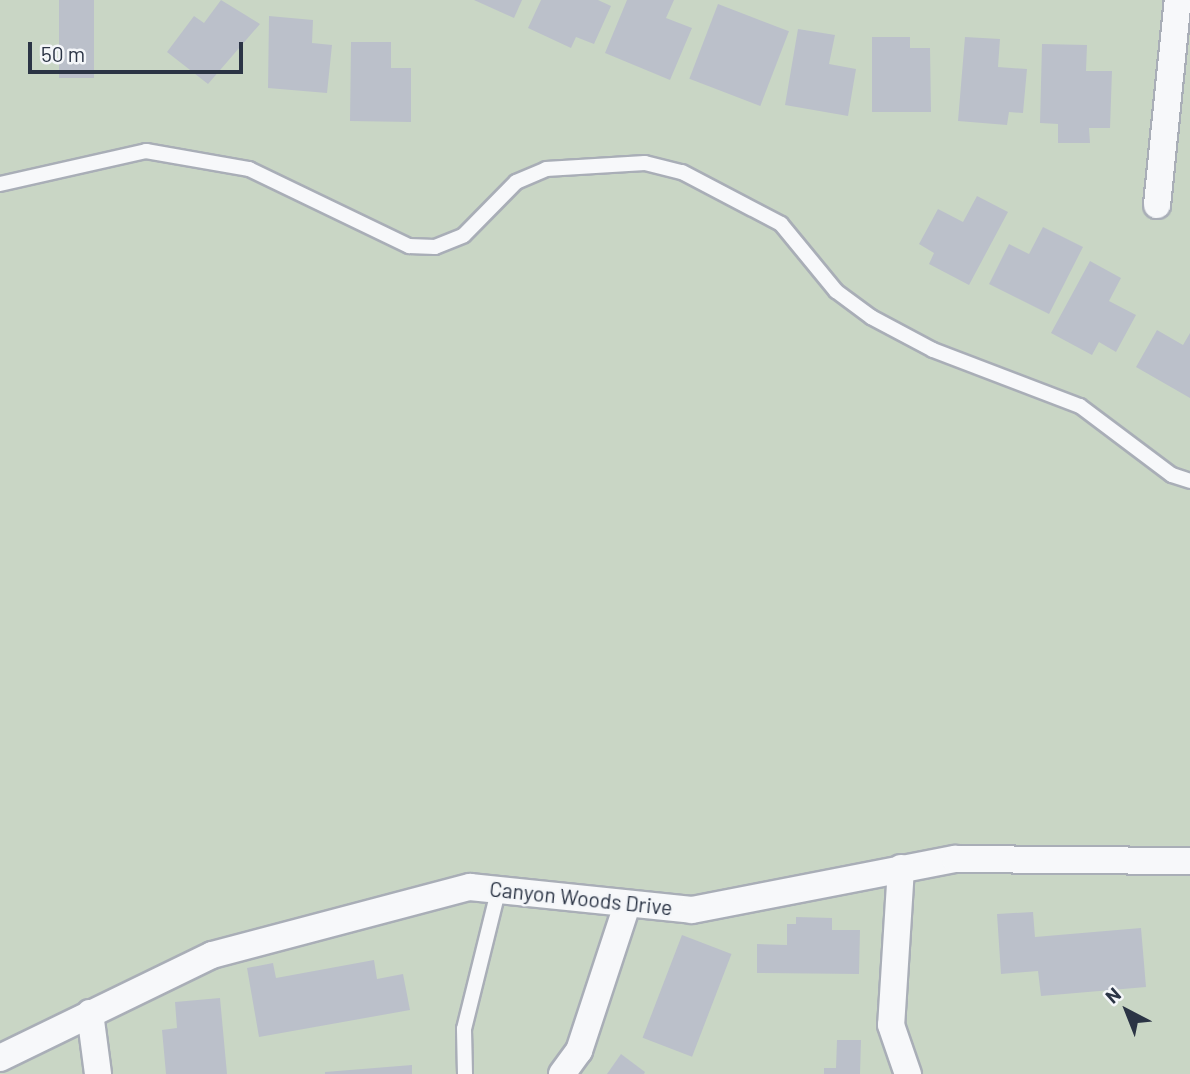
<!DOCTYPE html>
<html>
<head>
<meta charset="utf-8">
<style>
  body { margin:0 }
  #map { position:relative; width:1190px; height:1074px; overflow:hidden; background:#e4e7ec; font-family:Barlow,sans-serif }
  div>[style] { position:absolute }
  .green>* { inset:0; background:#c9d6c5; transform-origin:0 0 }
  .building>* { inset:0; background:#bbc0ca; transform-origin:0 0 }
  .roads { filter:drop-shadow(2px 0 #a9aeb7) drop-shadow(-2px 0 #a9aeb7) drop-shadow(0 2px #a9aeb7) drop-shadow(0 -2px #a9aeb7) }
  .service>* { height:14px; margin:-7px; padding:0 7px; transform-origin:7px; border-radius:7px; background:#f7f8fa }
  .minor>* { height:26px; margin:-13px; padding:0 13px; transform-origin:13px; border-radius:13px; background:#f7f8fa }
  span { translate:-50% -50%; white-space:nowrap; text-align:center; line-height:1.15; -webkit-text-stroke:5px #f4f6f9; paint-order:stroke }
  .street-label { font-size:21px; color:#2b3445 }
  .north { position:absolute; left:1092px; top:976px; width:70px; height:70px; -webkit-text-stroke:5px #f4f6f9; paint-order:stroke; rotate:318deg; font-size:19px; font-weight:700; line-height:28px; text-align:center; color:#2b3445 }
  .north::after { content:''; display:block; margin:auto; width:24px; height:32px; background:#2b3445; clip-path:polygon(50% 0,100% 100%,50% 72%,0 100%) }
  .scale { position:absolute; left:28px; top:42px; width:215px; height:32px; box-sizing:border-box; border:4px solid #2b3445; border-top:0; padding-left:9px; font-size:21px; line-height:24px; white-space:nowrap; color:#2b3445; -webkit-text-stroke:5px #f4f6f9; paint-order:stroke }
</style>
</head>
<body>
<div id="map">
  <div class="green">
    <div style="left:0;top:0;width:1190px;height:1074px"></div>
  </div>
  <div class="building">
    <div style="left:59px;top:0;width:35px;height:78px"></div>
    <div style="clip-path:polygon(221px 0,260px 24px,208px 84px,167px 52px,194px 16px,204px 23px)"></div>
    <div style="clip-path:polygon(474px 0,522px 0,514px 18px)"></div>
    <div style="clip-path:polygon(541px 0,598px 0,611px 6px,594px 44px,576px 37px,571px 48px,528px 28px)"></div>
    <div style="clip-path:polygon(627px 0,674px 0,666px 18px,692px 28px,670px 80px,605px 53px)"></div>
    <div style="left:718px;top:4px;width:76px;height:80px;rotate:21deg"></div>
    <div style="clip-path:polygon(269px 16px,313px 20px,312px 43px,332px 45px,327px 93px,268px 88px)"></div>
    <div style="clip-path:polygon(798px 29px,835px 35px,829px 64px,856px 69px,848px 116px,785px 105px)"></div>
    <div style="clip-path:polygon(872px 37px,910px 37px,910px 48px,930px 48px,931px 112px,872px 112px)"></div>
    <div style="clip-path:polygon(965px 37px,1000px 39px,998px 67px,1027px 69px,1023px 113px,1009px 112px,1007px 125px,958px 121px)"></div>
    <div style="clip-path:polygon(351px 42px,391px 42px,391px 68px,411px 68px,411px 122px,350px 121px)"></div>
    <div style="clip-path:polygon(1042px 44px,1087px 45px,1086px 71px,1112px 71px,1110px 128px,1089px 128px,1090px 143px,1058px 143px,1058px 124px,1040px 123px)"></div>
    <div style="clip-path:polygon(977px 196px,1008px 212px,969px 285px,929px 264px,934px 253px,919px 244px,938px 209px,963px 222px)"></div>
    <div style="clip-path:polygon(1043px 227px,1083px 247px,1049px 314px,989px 284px,1009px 244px,1029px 254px)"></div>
    <div style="clip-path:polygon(1090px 261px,1121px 278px,1109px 301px,1136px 315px,1116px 352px,1099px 342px,1092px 355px,1051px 333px)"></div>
    <div style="clip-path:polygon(1157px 330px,1183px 345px,1190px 333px,1190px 398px,1136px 367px)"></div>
    <div style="clip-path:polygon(1033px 912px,1035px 937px,1141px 928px,1146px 987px,1041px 996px,1038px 971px,1001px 974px,997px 914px)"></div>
    <div style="clip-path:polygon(796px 917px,832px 918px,832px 930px,860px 930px,859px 974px,757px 973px,757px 944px,787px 945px,787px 924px,796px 924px)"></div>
    <div style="left:682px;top:935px;width:53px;height:110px;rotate:21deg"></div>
    <div style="clip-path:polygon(374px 960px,377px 979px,403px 974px,410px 1010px,259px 1037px,247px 968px,273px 963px,276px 978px)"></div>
    <div style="clip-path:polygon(220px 998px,227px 1074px,166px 1074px,162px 1030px,177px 1028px,175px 1002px)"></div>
    <div style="clip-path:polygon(837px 1040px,861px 1040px,860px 1074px,824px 1074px,824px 1068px,836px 1068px)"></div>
    <div style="clip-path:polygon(621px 1054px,645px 1072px,644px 1074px,607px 1074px)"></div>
    <div style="clip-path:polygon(412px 1065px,412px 1074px,325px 1074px,325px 1072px)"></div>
  </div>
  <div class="roads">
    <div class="service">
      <div style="left:0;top:184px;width:150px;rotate:-12.7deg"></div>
      <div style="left:146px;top:151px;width:105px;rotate:9.9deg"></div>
      <div style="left:249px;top:169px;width:178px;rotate:25.7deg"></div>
      <div style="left:409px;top:246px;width:26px;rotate:2deg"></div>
      <div style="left:435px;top:247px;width:31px;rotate:-22deg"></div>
      <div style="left:464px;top:235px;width:74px;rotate:-45.5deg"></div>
      <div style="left:516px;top:182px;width:33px;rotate:-23deg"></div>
      <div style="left:546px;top:169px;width:99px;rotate:-3.5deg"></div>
      <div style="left:645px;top:163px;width:38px;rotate:14deg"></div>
      <div style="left:682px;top:172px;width:112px;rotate:27.7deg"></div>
      <div style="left:781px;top:224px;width:87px;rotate:50.6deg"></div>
      <div style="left:836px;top:291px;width:44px;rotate:36.6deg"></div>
      <div style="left:871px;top:317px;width:70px;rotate:28deg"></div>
      <div style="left:933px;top:350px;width:157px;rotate:20.9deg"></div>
      <div style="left:1080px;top:406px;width:115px;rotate:36.9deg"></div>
      <div style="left:1172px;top:475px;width:19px;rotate:18deg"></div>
      <div style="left:465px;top:1074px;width:45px;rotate:-91.3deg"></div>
      <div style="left:464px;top:1029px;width:145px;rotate:-76.1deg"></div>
    </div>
    <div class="minor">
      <div style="left:1157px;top:205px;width:206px;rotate:-84.2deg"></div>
      <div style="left:901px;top:868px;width:157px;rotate:93.6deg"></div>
      <div style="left:891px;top:1025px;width:52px;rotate:70.9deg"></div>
      <div style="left:90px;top:1013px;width:62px;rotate:82.5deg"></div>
      <div style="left:0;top:1058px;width:236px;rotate:-25.9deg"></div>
      <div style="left:212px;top:955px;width:267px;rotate:-14.8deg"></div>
      <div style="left:470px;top:887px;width:223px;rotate:5.9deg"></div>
      <div style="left:692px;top:910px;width:268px;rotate:-11deg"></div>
      <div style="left:955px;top:859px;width:235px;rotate:0.5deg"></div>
      <div style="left:562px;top:1074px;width:29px;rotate:-54deg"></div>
      <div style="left:579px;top:1051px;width:154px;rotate:-71.8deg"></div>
    </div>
  </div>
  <div class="street-label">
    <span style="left:581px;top:898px;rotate:6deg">Canyon Woods Drive</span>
  </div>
  <div class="north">N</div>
  <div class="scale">50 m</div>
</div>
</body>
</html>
